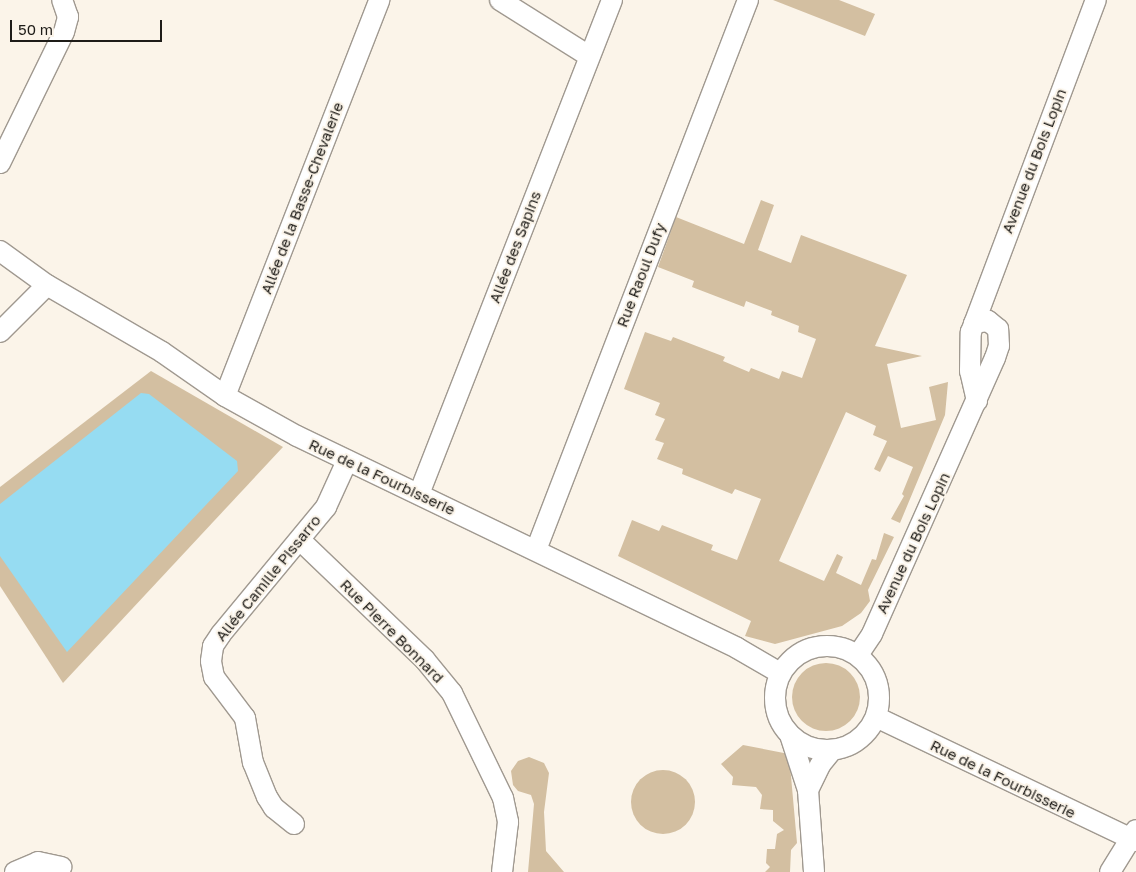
<!DOCTYPE html>
<html>
<head>
<meta charset="utf-8">
<style>
  body { margin:0 }
  #map { position:relative; width:1136px; height:872px; overflow:hidden; background:#fbf4e9; font-family:"Golos Text",sans-serif }
  div>[style] { position:absolute }
  .green>* { inset:0; background:#d3bfa1 }
  .round { border-radius:50% }
  .water>* { inset:0; background:#96dcf2 }
  .roads { filter:drop-shadow(1px 0 #a09990) drop-shadow(-1px 0 #a09990) drop-shadow(0 1px #a09990) drop-shadow(0 -1px #a09990) }
  .street>* { height:20px; margin:-10px; padding:0 10px; transform-origin:10px; border-radius:10px; background:#fff }
  .street>.ring { margin:-10px; padding:0; box-sizing:content-box; background:none; border:20px solid #fff; border-radius:50% }
  span { translate:-50% -50%; white-space:nowrap; text-align:center; line-height:1.15; -webkit-text-stroke:4px #fbf4e9; paint-order:stroke }
  .street-label { font-size:15px; color:#1e1c18 }
  .scale { position:absolute; left:10px; top:20px; width:152px; height:22px; box-sizing:border-box; border:2px solid #1e1c18; border-top:0; padding-left:6px; font-size:15px; line-height:18px; white-space:nowrap; color:#1e1c18; -webkit-text-stroke:4px #fbf4e9; paint-order:stroke }
</style>
</head>
<body>
<div id="map">
  <div class="green">
    <div style="clip-path:polygon(773px 0,839px 0,875px 14px,865px 36px)"></div>
    <div style="clip-path:polygon(761px 200px,774px 205px,758px 250px,791px 263px,801px 235px,907px 275px,875px 346px,922px 356px,887px 364px,901px 428px,936px 420px,929px 387px,948px 382px,945px 415px,900px 523px,891px 519px,904px 496px,902px 494px,913px 467px,888px 456px,880px 472px,874px 469px,887px 441px,873px 435px,876px 426px,846px 412px,779px 561px,824px 581px,837px 554px,843px 557px,836px 573px,861px 585px,872px 559px,876px 560px,884px 533px,894px 537px,868px 590px,870px 601px,861px 613px,842px 626px,775px 644px,745px 636px,751px 621px,618px 556px,632px 520px,659px 531px,662px 525px,713px 545px,711px 550px,737px 560px,761px 499px,735px 489px,732px 494px,682px 474px,683px 469px,657px 459px,664px 443px,655px 440px,665px 419px,655px 415px,660px 403px,624px 389px,645px 332px,671px 341px,673px 337px,725px 357px,723px 361px,749px 372px,751px 368px,779px 379px,782px 371px,802px 378px,816px 339px,798px 332px,799px 326px,771px 315px,772px 311px,746px 301px,744px 307px,692px 287px,694px 281px,658px 267px,676px 217px,744px 244px)"></div>
    <div style="clip-path:polygon(151px 371px,283px 447px,63px 683px,0 586px,0 487px)"></div>
    <div class="round" style="left:792px;top:663px;width:68px;height:68px"></div>
    <div style="clip-path:polygon(743px 745px,789px 754px,797px 843px,791px 850px,790px 872px,765px 872px,770px 867px,766px 863px,767px 849px,775px 849px,777px 834px,784px 830px,773px 821px,773px 810px,760px 809px,762px 795px,756px 787px,732px 785px,733px 777px,721px 764px)"></div>
    <div style="clip-path:polygon(529px 757px,544px 763px,549px 773px,544px 812px,546px 851px,564px 872px,528px 872px,534px 804px,531px 795px,518px 791px,513px 785px,511px 771px,518px 761px)"></div>
    <div class="round" style="left:631px;top:770px;width:64px;height:64px"></div>
  </div>
  <div class="water">
    <div style="clip-path:polygon(141px 393px,149px 394px,237px 461px,238px 471px,67px 652px,0 556px,0 504px)"></div>
  </div>
  <div class="roads">
    <div class="street">
      <div style="left:500px;top:0;width:105px;rotate:32.2deg"></div>
      <div style="left:0;top:163px;width:146px;rotate:-64deg"></div>
      <div style="left:64px;top:32px;width:16px;rotate:-75deg"></div>
      <div style="left:68px;top:17px;width:18px;rotate:-109deg"></div>
      <div style="left:0;top:251px;width:58px;rotate:35.9deg"></div>
      <div style="left:47px;top:285px;width:133px;rotate:30.2deg"></div>
      <div style="left:162px;top:352px;width:77px;rotate:34.9deg"></div>
      <div style="left:225px;top:396px;width:82px;rotate:29.1deg"></div>
      <div style="left:297px;top:436px;width:488px;rotate:25.7deg"></div>
      <div style="left:737px;top:648px;width:50px;rotate:30.2deg"></div>
      <div style="left:0;top:332px;width:66px;rotate:-45deg"></div>
      <div style="left:225px;top:396px;width:425px;rotate:-68.7deg"></div>
      <div style="left:977px;top:401px;width:31px;rotate:-103deg"></div>
      <div style="left:970px;top:371px;width:39px;rotate:-89deg"></div>
      <div style="left:971px;top:332px;width:355px;rotate:-69.4deg"></div>
      <div style="left:419px;top:494px;width:530px;rotate:-68.66deg"></div>
      <div style="left:301px;top:541px;width:172px;rotate:43.8deg"></div>
      <div style="left:425px;top:660px;width:43px;rotate:50.7deg"></div>
      <div style="left:452px;top:693px;width:117px;rotate:64.1deg"></div>
      <div style="left:503px;top:798px;width:25px;rotate:78deg"></div>
      <div style="left:508px;top:822px;width:50px;rotate:96.8deg"></div>
      <div style="left:536px;top:550px;width:589px;rotate:-68.92deg"></div>
      <div class="ring" style="left:775px;top:646px;width:84px;height:84px"></div>
      <div style="left:858px;top:655px;width:25px;rotate:-56deg"></div>
      <div style="left:872px;top:634px;width:302px;rotate:-66deg"></div>
      <div style="left:995px;top:358px;width:13px;rotate:-72deg"></div>
      <div style="left:999px;top:346px;width:17px;rotate:-93deg"></div>
      <div style="left:998px;top:329px;width:13px;rotate:-141deg"></div>
      <div style="left:988px;top:321px;width:14px;rotate:172deg"></div>
      <div style="left:876px;top:717px;width:288px;rotate:25.5deg"></div>
      <div style="left:790px;top:735px;width:58px;rotate:71.9deg"></div>
      <div style="left:808px;top:790px;width:28px;rotate:-64deg"></div>
      <div style="left:820px;top:765px;width:19px;rotate:-51deg"></div>
      <div style="left:808px;top:790px;width:82px;rotate:85.8deg"></div>
      <div style="left:294px;top:824px;width:26px;rotate:-141deg"></div>
      <div style="left:274px;top:808px;width:13px;rotate:-122deg"></div>
      <div style="left:267px;top:797px;width:37px;rotate:-112deg"></div>
      <div style="left:253px;top:763px;width:46px;rotate:-100.1deg"></div>
      <div style="left:245px;top:718px;width:51px;rotate:-127.1deg"></div>
      <div style="left:214px;top:677px;width:16px;rotate:-101deg"></div>
      <div style="left:211px;top:661px;width:15px;rotate:-82deg"></div>
      <div style="left:213px;top:646px;width:14px;rotate:-56deg"></div>
      <div style="left:221px;top:634px;width:165px;rotate:-50.4deg"></div>
      <div style="left:326px;top:507px;width:51px;rotate:-65.5deg"></div>
      <div style="left:15px;top:872px;width:25px;rotate:-23deg"></div>
      <div style="left:38px;top:862px;width:24px;rotate:12deg"></div>
      <div style="left:1110px;top:872px;width:49px;rotate:-58.2deg"></div>
    </div>
  </div>
  <div class="street-label">
    <span style="left:1034px;top:161px;rotate:-69deg">Avenue du Bois Lopin</span>
    <span style="left:302px;top:198px;rotate:-69deg">Allée de la Basse-Chevalerie</span>
    <span style="left:515px;top:247px;rotate:-69deg">Allée des Sapins</span>
    <span style="left:641px;top:275px;rotate:-69deg">Rue Raoul Dufy</span>
    <span style="left:382px;top:477px;rotate:25deg">Rue de la Fourbisserie</span>
    <span style="left:913px;top:543px;rotate:-65deg">Avenue du Bois Lopin</span>
    <span style="left:268px;top:578px;rotate:-51deg">Allée Camille Pissarro</span>
    <span style="left:392px;top:631px;rotate:45deg">Rue Pierre Bonnard</span>
    <span style="left:1003px;top:779px;rotate:26deg">Rue de la Fourbisserie</span>
  </div>
  <div class="scale">50 m</div>
</div>
</body>
</html>
